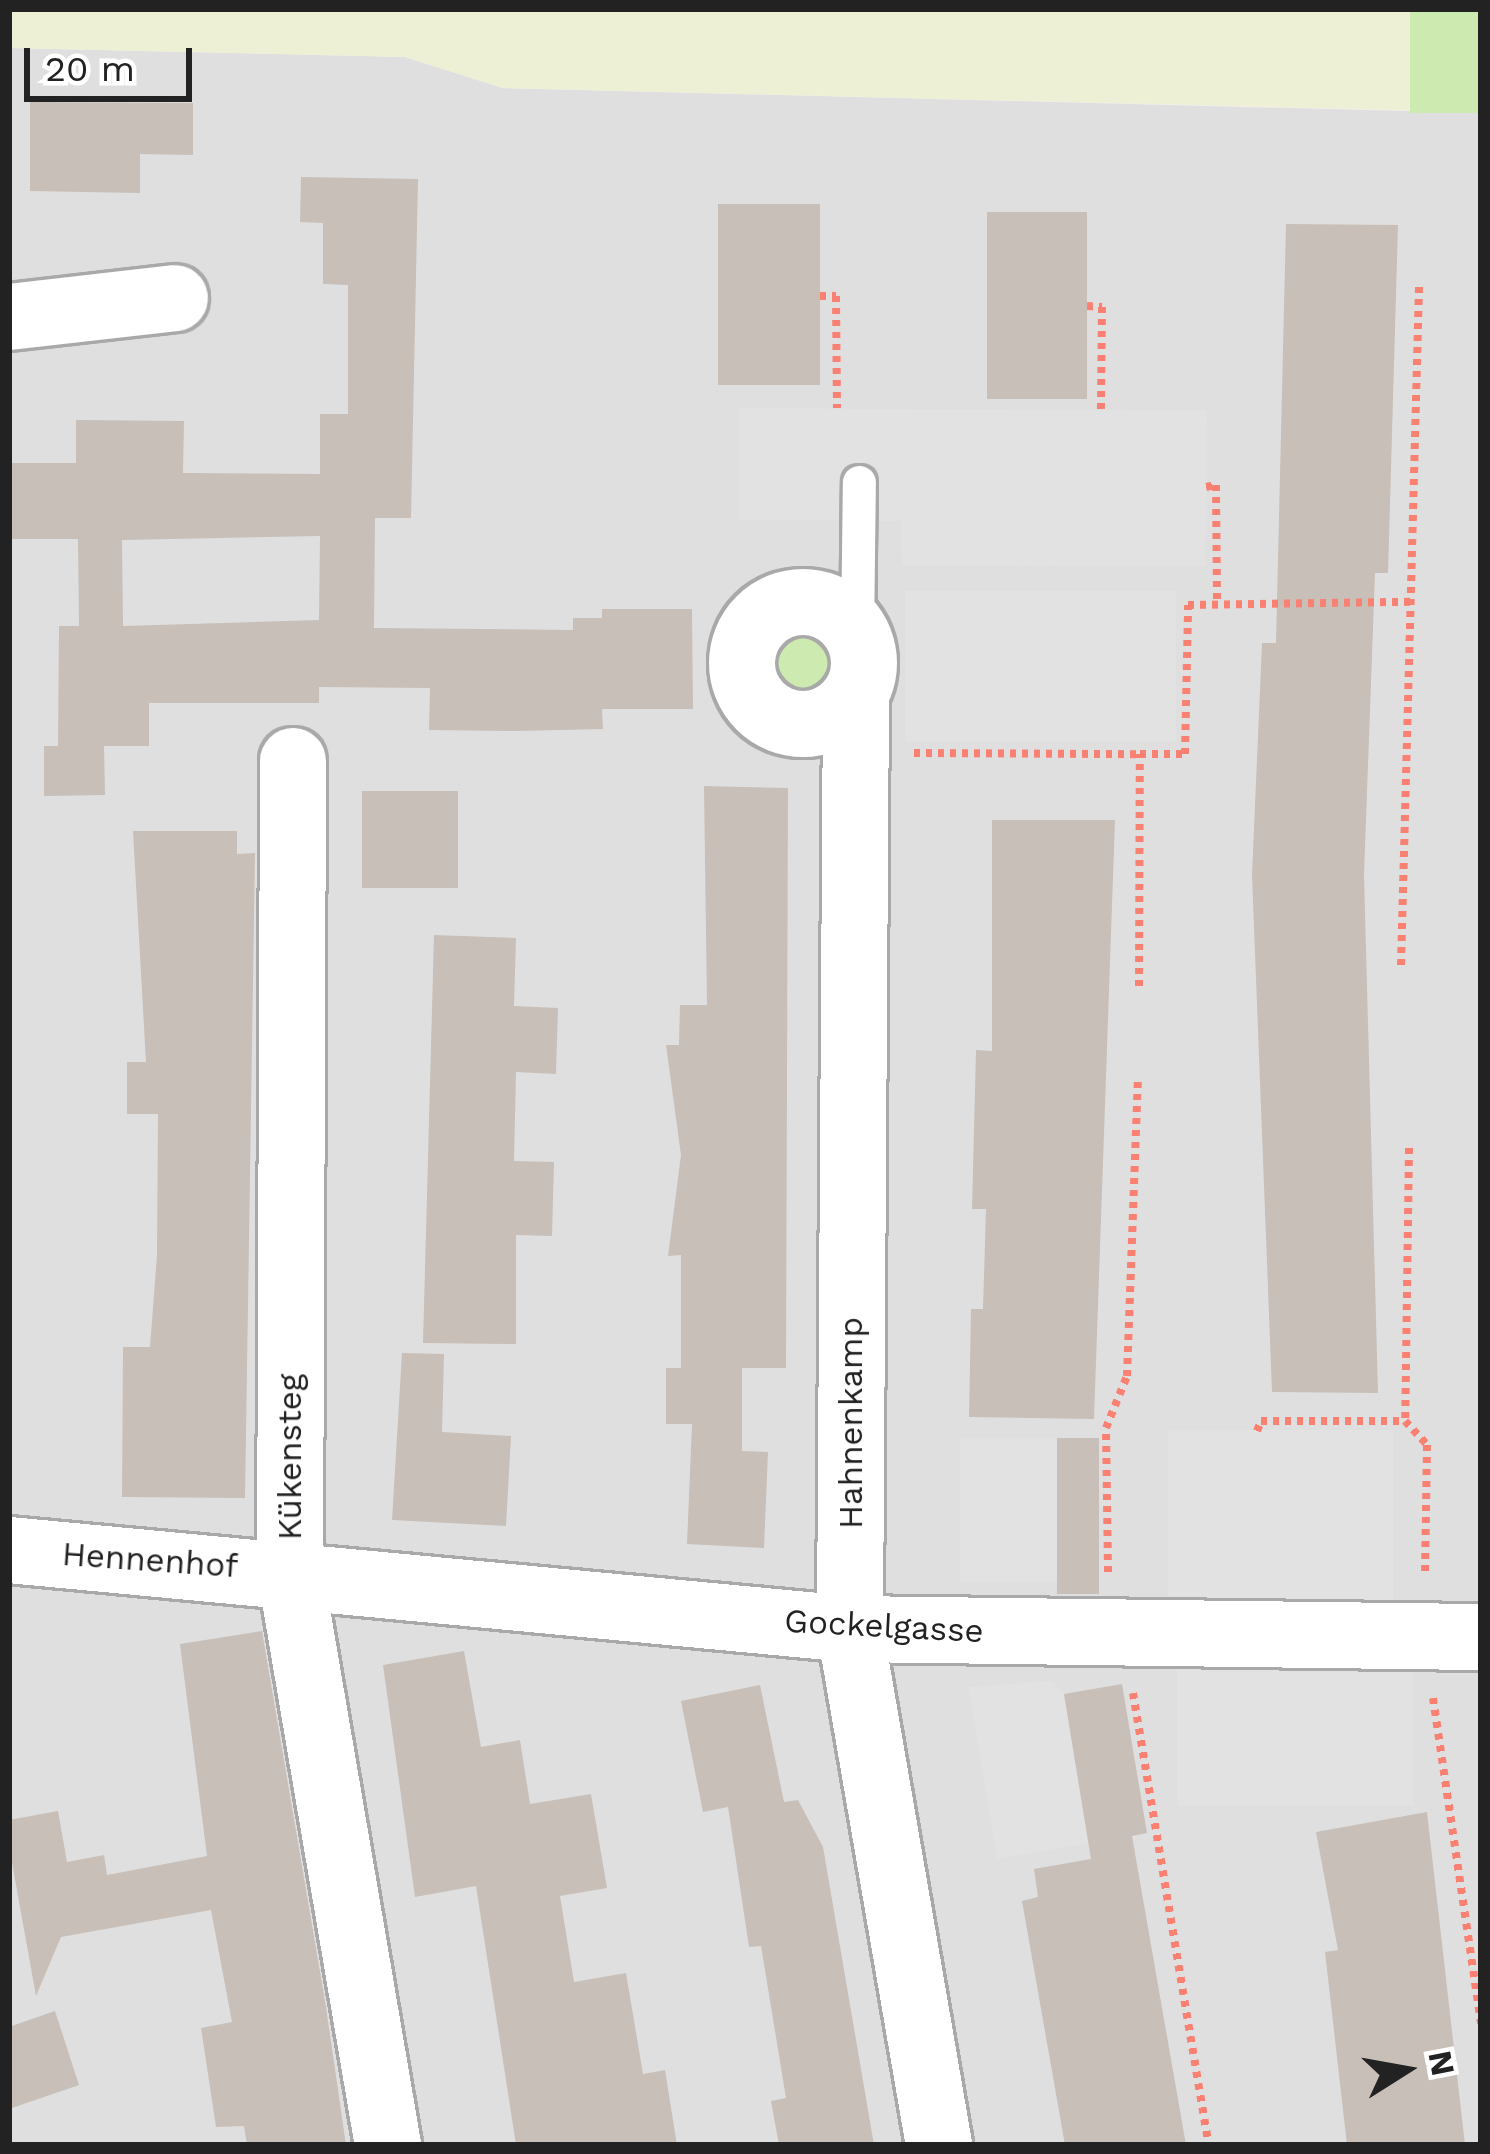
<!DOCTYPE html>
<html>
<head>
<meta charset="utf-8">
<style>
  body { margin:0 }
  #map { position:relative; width:1490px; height:2154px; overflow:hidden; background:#f2efe9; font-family:"Work Sans",sans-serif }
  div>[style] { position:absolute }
  .residential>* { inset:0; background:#e0dfdf }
  .farmland>* { inset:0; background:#eef0d5 }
  .grass>* { inset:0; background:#cdebb0; transform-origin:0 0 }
  .round { border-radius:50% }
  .parking>* { inset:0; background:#e2e2e2; transform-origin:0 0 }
  .building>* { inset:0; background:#c7bfb8; transform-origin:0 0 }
  .path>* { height:8px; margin-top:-4px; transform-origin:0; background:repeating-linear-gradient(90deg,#fa8072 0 6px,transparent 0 12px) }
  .roads { filter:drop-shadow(3px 0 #a9a9a9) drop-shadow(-3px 0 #a9a9a9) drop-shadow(0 3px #a9a9a9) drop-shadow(0 -3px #a9a9a9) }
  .lane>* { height:33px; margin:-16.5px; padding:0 16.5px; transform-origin:16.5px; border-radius:16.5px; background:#fff }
  .street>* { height:66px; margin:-33px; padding:0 33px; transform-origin:33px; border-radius:33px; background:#fff }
  .street>.ring { margin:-33px; padding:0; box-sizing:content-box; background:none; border:66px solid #fff; border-radius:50% }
  span { translate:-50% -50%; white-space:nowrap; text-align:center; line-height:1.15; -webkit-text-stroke:10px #fff; paint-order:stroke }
  .street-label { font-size:33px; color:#222 }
  .frame { position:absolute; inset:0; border:12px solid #222; pointer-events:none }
  .north { position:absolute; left:1346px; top:2010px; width:120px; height:120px; -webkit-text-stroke:9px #fff; paint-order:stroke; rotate:79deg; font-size:33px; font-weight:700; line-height:48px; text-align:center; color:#222 }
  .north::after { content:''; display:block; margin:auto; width:42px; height:54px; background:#222; clip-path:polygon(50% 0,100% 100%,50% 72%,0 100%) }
  .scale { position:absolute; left:24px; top:48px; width:168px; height:54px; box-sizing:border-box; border:6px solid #222; border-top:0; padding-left:15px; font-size:36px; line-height:42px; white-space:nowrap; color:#222; -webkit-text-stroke:9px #fff; paint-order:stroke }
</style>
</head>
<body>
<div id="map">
  <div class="residential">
    <div style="clip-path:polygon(9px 48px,405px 57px,503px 88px,1481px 113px,1481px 2145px,9px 2145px)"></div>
  </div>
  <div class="farmland">
    <div style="clip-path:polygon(9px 9px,1481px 9px,1481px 112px,503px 88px,405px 57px,9px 48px)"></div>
  </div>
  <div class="grass">
    <div style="left:1410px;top:9px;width:71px;height:104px"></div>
    <div class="round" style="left:761px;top:623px;width:84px;height:84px"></div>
  </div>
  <div class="parking">
    <div style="clip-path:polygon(738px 408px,1207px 411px,1206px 566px,902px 565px,901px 521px,738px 520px)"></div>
    <div style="left:1176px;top:591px;width:150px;height:271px;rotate:90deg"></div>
    <div style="left:1168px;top:1430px;width:225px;height:173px"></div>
    <div style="left:960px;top:1438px;width:97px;height:144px"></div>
    <div style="left:1414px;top:1668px;width:137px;height:237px;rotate:90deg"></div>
    <div style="clip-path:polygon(1052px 1681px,1064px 1694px,1088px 1843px,997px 1859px,968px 1687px)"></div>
  </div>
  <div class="building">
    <div style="clip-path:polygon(30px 102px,193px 103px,193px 155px,140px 154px,140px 193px,30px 191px)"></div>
    <div style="clip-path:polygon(evenodd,301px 177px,418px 179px,411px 518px,375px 518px,374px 628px,573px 630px,573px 618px,602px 618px,602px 609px,692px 609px,693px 709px,602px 709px,603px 729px,517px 731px,429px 730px,430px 688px,319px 687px,319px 703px,149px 703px,149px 746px,104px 746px,105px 795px,44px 796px,44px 746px,58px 746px,59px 626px,79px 626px,78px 539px,9px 539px,9px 463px,76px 463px,76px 420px,184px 421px,183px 473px,320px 474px,320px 414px,348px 414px,348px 285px,323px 284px,323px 223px,300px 222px,301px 177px,320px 536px,319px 620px,123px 626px,122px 540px,320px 536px)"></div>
    <div style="left:718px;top:204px;width:102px;height:181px"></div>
    <div style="left:987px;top:212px;width:100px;height:187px"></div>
    <div style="clip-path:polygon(1286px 224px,1398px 225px,1388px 573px,1375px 573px,1364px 875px,1378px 1393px,1272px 1392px,1252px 875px,1262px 643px,1276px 643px)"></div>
    <div style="clip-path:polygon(704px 786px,788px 788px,786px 1368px,742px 1368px,742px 1451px,768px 1452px,764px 1548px,687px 1544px,692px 1424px,666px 1424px,666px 1368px,681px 1368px,681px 1255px,668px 1256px,681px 1155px,666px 1045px,679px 1045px,680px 1005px,707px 1005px)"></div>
    <div style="left:362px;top:791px;width:96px;height:97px"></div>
    <div style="clip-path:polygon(992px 820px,1115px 820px,1094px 1419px,969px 1417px,971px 1309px,983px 1309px,986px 1209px,972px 1209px,976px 1050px,992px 1051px)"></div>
    <div style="clip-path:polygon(133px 831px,237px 831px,237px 854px,255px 853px,245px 1498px,122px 1497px,123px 1347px,150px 1347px,157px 1255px,158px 1114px,127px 1114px,127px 1062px,146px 1062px)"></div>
    <div style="clip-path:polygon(434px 935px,516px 938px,514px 1006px,558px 1008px,556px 1074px,516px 1072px,514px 1161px,554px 1162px,552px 1236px,516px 1235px,516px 1344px,423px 1343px)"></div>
    <div style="clip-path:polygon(402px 1353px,444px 1354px,442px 1432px,511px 1436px,506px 1526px,392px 1520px)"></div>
    <div style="left:1057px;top:1438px;width:42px;height:156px"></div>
    <div style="clip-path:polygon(262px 1631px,326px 2007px,346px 2145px,247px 2145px,244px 2126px,216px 2127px,201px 2028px,232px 2022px,211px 1910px,61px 1937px,36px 1996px,9px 1846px,9px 1820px,58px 1811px,67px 1862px,104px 1855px,107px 1875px,207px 1856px,180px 1644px)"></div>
    <div style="clip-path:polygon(464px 1651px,481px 1747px,520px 1740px,530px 1804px,591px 1794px,607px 1888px,560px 1896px,574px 1982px,626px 1973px,643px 2074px,665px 2070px,677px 2145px,516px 2145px,476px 1886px,415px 1897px,383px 1665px)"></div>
    <div style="clip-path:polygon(1122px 1684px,1147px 1833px,1132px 1836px,1186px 2145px,1065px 2145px,1022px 1901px,1038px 1897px,1034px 1869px,1091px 1859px,1064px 1694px)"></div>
    <div style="clip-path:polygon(760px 1685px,784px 1802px,798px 1800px,823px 1847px,874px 2145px,779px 2145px,771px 2101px,786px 2098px,761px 1946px,749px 1947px,728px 1807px,703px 1812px,681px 1701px)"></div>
    <div style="clip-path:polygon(1427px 1812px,1465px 2145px,1347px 2145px,1325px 1952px,1338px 1950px,1316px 1832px)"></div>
    <div style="clip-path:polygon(55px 2011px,79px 2085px,9px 2109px,9px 2027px)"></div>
  </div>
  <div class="path">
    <div style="left:820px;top:296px;width:16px"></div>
    <div style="left:836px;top:296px;width:112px;rotate:89.5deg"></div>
    <div style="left:1087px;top:306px;width:15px;rotate:4deg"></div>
    <div style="left:1102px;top:307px;width:104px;rotate:90.6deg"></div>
    <div style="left:1206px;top:487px;width:10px;rotate:-11deg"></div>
    <div style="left:1216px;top:485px;width:118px;rotate:89.5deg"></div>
    <div style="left:914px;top:753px;width:226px;rotate:0.3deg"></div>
    <div style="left:1401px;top:965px;width:680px;rotate:-88.48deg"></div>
    <div style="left:1139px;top:986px;width:232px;rotate:-89.8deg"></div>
    <div style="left:1140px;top:754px;width:45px"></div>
    <div style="left:1185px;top:754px;width:149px;rotate:-88.8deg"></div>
    <div style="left:1188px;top:605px;width:225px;rotate:-0.8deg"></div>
    <div style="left:1409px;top:1148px;width:273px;rotate:90.8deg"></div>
    <div style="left:1405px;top:1421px;width:33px;rotate:47deg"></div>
    <div style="left:1427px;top:1445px;width:131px;rotate:90.9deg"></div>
    <div style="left:1257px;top:1431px;width:11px;rotate:-68deg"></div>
    <div style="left:1261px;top:1421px;width:144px"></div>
    <div style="left:1108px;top:1572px;width:144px;rotate:-90.8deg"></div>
    <div style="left:1106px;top:1428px;width:56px;rotate:-68deg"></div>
    <div style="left:1127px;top:1376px;width:296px;rotate:-87.9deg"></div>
    <div style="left:1133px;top:1693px;width:458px;rotate:80.5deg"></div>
    <div style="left:1433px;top:1698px;width:329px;rotate:81.6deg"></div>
  </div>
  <div class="roads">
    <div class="lane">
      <div style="left:857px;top:636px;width:154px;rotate:-89.3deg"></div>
    </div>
    <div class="street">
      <div style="left:9px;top:317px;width:167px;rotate:-6.5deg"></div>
      <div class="ring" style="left:742px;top:602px;width:56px;height:56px"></div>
      <div style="left:856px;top:694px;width:935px;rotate:90.37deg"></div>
      <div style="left:850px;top:1629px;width:524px;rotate:80.21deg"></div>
      <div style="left:293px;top:761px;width:809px;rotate:90.21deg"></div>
      <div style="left:290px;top:1570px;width:583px;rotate:80.33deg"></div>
      <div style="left:9px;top:1550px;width:845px;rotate:5.37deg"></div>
      <div style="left:850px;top:1629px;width:631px;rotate:0.73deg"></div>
    </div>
  </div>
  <div class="street-label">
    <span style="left:851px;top:1423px;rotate:-90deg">Hahnenkamp</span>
    <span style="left:290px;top:1457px;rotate:-90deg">Kükensteg</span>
    <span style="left:150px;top:1560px;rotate:4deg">Hennenhof</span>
    <span style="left:884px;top:1626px;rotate:3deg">Gockelgasse</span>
  </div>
  <div class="frame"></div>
  <div class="north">N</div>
  <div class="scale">20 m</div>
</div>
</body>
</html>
